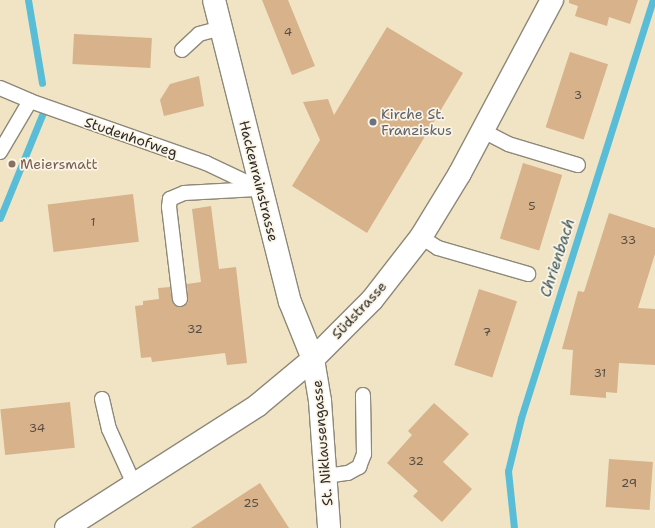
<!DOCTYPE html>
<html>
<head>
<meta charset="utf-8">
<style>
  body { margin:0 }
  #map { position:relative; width:655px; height:528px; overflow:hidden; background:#f0e4c5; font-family:"Shantell Sans",sans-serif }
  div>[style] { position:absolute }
  .stream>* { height:7px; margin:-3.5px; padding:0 3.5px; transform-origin:3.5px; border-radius:3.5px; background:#59bdd7 }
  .building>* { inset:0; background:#d7b28a; transform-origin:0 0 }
  .roads { filter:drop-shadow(1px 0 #8e8878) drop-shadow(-1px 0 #8e8878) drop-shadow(0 1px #8e8878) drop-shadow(0 -1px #8e8878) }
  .service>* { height:14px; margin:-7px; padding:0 7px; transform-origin:7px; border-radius:7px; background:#fff }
  .minor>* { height:22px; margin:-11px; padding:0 11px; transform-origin:11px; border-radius:11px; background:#fff }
  .dots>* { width:11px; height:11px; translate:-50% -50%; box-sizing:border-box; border:2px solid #fcf5e5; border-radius:50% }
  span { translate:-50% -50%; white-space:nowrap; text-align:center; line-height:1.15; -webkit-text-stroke:3.5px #fcf5e5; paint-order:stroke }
  .number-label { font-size:12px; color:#564d43 }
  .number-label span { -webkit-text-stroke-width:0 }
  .worship-label { font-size:14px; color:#5b616d }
  .left { translate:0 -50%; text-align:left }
  .street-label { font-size:14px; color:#2b2b2b }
  .education-label { font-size:14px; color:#785e54 }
  .water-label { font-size:15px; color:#39575f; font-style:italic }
</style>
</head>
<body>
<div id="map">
  <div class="stream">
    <div style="left:28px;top:0;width:84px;rotate:80.4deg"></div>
    <div style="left:0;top:218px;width:117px;rotate:-67.8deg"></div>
    <div style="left:514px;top:528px;width:57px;rotate:-96deg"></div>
    <div style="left:508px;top:471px;width:55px;rotate:-76.2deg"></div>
    <div style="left:521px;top:418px;width:438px;rotate:-72.5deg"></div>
  </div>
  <div class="building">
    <div style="clip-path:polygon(262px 0,288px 0,315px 66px,292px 75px)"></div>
    <div style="clip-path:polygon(569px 0,638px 0,630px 24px,609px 17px,607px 26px,575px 16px,578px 6px,569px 3px)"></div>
    <div style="clip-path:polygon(387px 27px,463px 73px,367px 233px,292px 186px,320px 140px,303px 102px,328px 99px,334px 115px)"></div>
    <div style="left:74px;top:34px;width:78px;height:30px;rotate:3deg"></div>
    <div style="left:570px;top:52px;width:40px;height:79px;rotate:18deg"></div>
    <div style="clip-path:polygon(199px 76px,204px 106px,164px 116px,160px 100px,170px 84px)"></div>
    <div style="left:523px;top:163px;width:41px;height:79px;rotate:17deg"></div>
    <div style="left:133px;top:194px;width:48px;height:86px;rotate:83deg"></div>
    <div style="clip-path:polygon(211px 206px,219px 269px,236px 267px,247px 363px,227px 365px,225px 353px,152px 362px,151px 357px,141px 358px,135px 306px,143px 305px,143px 301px,159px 299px,158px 288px,170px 287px,173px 304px,181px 307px,188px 303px,187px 284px,201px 282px,192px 209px)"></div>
    <div style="clip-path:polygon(609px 213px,655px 228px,655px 254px,638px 308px,655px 309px,655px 365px,619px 363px,617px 393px,606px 392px,606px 398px,570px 395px,573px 350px,562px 349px,578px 291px,584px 292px)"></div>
    <div style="left:479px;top:289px;width:40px;height:80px;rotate:18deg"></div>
    <div style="left:70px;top:402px;width:46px;height:70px;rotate:84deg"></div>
    <div style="clip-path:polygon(434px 403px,469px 434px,443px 462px,472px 489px,442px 522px,413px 496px,418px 491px,387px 463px,412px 435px,408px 431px)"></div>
    <div style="left:609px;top:459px;width:44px;height:48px;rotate:4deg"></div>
    <div style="clip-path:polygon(260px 483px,289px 528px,191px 528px)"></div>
  </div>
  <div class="roads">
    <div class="service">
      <div style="left:182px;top:50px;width:23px;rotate:-43deg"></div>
      <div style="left:199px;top:34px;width:23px;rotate:-15deg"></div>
      <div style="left:0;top:88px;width:33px;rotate:23deg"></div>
      <div style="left:30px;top:101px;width:187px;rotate:19.4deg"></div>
      <div style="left:206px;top:163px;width:61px;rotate:25.3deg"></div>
      <div style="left:483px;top:131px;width:28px;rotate:27deg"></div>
      <div style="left:508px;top:144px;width:73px;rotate:16.7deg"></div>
      <div style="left:0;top:152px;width:59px;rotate:-59.5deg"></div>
      <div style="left:421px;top:237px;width:20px;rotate:33deg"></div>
      <div style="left:438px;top:248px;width:94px;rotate:16.1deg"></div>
      <div style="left:180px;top:299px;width:93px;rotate:-96.8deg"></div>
      <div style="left:169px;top:207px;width:8px;rotate:-83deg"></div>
      <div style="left:170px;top:199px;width:15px;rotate:-23deg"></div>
      <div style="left:184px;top:193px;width:73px;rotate:-3.1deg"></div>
      <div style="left:102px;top:399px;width:31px;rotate:77deg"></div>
      <div style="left:109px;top:429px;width:60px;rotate:65.6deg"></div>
      <div style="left:326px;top:476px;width:22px;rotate:-8deg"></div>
      <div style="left:348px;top:473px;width:13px;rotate:-29deg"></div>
      <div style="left:359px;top:467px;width:14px;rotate:-69deg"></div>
      <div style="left:364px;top:454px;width:59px;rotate:-91deg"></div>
    </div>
    <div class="minor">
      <div style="left:214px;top:0;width:311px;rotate:75.9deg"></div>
      <div style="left:290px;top:302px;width:61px;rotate:68deg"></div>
      <div style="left:313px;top:359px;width:43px;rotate:80.5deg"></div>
      <div style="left:320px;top:401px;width:127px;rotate:85.9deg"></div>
      <div style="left:66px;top:528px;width:228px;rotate:-32.6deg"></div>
      <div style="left:258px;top:405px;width:72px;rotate:-39.9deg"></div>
      <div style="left:313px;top:359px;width:83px;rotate:-45deg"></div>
      <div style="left:372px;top:300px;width:80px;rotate:-52.1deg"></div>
      <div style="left:421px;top:237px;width:75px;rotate:-58.6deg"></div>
      <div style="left:460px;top:173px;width:196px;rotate:-62deg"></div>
    </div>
  </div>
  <div class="dots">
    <div style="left:373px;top:122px;background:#6b7280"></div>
    <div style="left:12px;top:164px;background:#8d6e63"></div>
  </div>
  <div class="number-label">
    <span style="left:288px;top:33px">4</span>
    <span style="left:578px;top:96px">3</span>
    <span style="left:532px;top:207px">5</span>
    <span style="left:93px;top:223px">1</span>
    <span style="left:628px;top:241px">33</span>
    <span style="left:195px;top:330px">32</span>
    <span style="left:487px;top:333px">7</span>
    <span style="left:600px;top:374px">31</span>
    <span style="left:37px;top:429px">34</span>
    <span style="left:416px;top:462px">32</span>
    <span style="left:629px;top:484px">29</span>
    <span style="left:251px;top:504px">25</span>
  </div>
  <div class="worship-label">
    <span class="left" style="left:381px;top:122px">Kirche St.<br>Franziskus</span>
  </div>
  <div class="street-label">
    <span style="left:131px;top:137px;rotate:19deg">Studenhofweg</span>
    <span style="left:259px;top:181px;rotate:76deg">Hackenrainstrasse</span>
    <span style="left:359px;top:310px;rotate:-47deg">Südstrasse</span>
    <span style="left:322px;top:443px;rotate:-95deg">St. Niklausengasse</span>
  </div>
  <div class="education-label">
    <span class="left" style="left:20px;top:164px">Meiersmatt</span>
  </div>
  <div class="water-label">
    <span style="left:558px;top:258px;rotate:-72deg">Chrienbach</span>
  </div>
</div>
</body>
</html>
